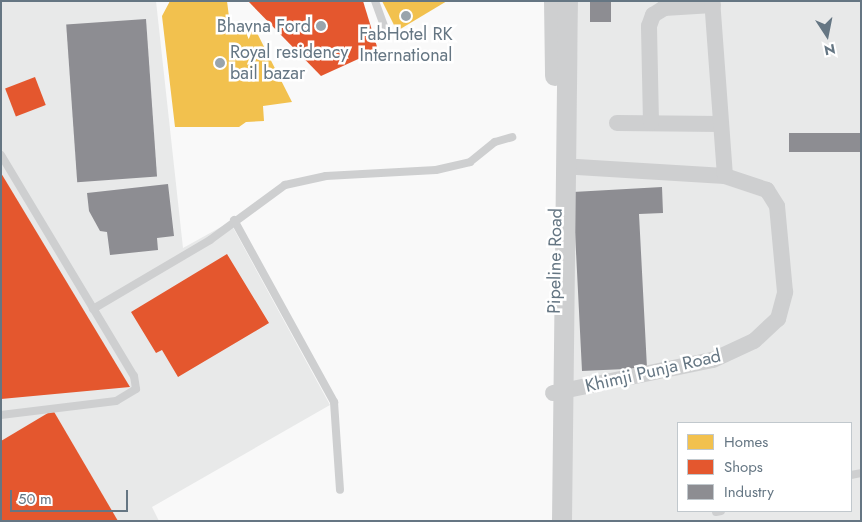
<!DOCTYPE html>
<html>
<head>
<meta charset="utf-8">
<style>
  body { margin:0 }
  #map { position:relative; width:862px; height:522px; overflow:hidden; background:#f9f9f9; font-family:Jost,sans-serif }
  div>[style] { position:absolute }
  .built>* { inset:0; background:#e8e9e9 }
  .homes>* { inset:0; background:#f2c14e }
  .shops>* { inset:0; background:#e4572e; transform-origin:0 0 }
  .industry>* { inset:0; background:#8d8d92; transform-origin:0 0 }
  .service>* { height:8px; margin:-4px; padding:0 4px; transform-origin:4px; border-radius:4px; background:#cecfd0 }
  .minor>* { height:16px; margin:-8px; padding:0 8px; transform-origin:8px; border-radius:8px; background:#cecfd0 }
  .tertiary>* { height:20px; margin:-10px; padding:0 10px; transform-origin:10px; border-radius:10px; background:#cecfd0 }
  .dots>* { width:14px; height:14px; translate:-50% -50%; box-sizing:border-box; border:2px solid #fff; border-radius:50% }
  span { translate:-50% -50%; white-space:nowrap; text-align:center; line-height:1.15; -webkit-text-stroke:5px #fff; paint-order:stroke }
  .poi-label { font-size:18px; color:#657683 }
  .right { translate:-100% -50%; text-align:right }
  .left { translate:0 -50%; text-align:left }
  .street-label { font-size:18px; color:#657683 }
  .frame { position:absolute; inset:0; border:2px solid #657683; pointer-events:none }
  .legend { position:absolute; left:677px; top:422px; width:175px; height:90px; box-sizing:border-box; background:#fff; border:1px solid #c1c8cd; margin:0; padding:6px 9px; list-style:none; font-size:15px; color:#657683 }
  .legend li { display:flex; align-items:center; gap:10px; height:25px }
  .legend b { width:25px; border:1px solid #c1c8cd }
  .north { position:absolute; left:802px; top:10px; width:50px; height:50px; -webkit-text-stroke:4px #fff; paint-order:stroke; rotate:169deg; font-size:14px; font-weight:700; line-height:20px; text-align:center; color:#657683 }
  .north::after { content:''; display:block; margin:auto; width:18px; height:22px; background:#657683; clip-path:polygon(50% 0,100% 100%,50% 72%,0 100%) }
  .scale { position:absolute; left:10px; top:490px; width:118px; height:22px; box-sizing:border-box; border:2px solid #657683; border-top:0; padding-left:6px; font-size:15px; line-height:18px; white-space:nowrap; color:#657683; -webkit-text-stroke:4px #fff; paint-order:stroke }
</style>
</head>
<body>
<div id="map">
  <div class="built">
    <div style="clip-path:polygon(1px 1px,156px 1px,183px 248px,230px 222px,330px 405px,152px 507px,159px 521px,1px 521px)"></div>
    <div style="clip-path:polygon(evenodd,578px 1px,861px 1px,861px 521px,569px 521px,578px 1px,678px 423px,851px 423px,851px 511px,678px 511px,678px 423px)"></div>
  </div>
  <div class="homes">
    <div style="clip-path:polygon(170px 1px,227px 1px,230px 25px,253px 25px,292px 102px,263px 106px,264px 121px,246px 122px,239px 127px,175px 127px,162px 16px)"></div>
    <div style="clip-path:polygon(382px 1px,447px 1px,397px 31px)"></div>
  </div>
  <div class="shops">
    <div style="clip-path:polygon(248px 1px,363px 1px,378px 50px,321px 76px)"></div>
    <div style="left:35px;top:77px;width:30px;height:32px;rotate:69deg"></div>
    <div style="clip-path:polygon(1px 173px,130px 387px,1px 399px)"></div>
    <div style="clip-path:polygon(227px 254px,269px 323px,178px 377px,162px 350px,156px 353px,131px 312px)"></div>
    <div style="clip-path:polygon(53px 410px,118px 521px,1px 521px,1px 441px)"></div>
  </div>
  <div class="industry">
    <div style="left:590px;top:1px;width:21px;height:21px"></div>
    <div style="left:146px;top:19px;width:158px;height:80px;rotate:86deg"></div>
    <div style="left:861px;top:133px;width:19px;height:72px;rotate:90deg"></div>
    <div style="clip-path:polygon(168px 184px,174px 236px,157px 238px,158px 250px,110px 255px,107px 232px,100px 231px,89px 211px,87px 193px)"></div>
    <div style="clip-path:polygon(662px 187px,663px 213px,639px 214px,647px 368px,582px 371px,573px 192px)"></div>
  </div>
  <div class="service">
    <div style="left:375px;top:1px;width:32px;rotate:70deg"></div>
    <div style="left:1px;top:155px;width:258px;rotate:59deg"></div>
    <div style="left:134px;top:376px;width:13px;rotate:81deg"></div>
    <div style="left:136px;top:389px;width:23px;rotate:149deg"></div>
    <div style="left:116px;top:401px;width:116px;rotate:173.1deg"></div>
    <div style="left:234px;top:220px;width:208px;rotate:61.2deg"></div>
    <div style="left:334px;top:402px;width:88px;rotate:86.1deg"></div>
    <div style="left:93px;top:309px;width:136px;rotate:-30.5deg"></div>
    <div style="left:210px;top:240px;width:93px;rotate:-36.3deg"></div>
    <div style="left:285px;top:185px;width:42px;rotate:-12.4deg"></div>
    <div style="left:326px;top:176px;width:110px;rotate:-3.1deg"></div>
    <div style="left:436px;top:170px;width:35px;rotate:-13deg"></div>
    <div style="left:470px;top:162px;width:32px;rotate:-39deg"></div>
    <div style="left:495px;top:142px;width:18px;rotate:-16deg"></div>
    <div style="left:851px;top:475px;width:10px;rotate:-11deg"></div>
    <div style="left:716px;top:512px;width:5px;rotate:-11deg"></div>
  </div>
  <div class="minor">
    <div style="left:617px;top:123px;width:104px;rotate:0.6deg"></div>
    <div style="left:651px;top:123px;width:97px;rotate:-91.2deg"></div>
    <div style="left:649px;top:26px;width:12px;rotate:-70deg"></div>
    <div style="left:653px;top:15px;width:13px;rotate:-32deg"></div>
    <div style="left:664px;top:8px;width:49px;rotate:-3.5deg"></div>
    <div style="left:577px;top:167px;width:148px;rotate:3.5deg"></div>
    <div style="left:553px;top:393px;width:163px;rotate:-11.7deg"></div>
    <div style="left:713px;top:360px;width:45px;rotate:-24.9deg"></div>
    <div style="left:754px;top:341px;width:33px;rotate:-43deg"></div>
    <div style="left:778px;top:319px;width:28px;rotate:-75deg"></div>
    <div style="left:785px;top:292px;width:86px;rotate:-95.3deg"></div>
    <div style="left:777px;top:206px;width:19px;rotate:-122deg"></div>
    <div style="left:767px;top:190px;width:44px;rotate:-161.6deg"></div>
    <div style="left:725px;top:176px;width:175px;rotate:-94.2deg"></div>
  </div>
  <div class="tertiary">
    <div style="left:554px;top:1px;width:75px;rotate:89.2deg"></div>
    <div style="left:562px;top:521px;width:520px;rotate:-89.34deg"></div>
  </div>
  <div class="dots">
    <div style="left:406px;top:16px;background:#99a4ac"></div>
    <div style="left:321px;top:26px;background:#99a4ac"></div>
    <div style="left:220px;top:63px;background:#99a4ac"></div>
  </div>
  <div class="poi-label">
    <span class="right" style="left:311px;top:26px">Bhavna Ford</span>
    <span style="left:406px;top:45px">FabHotel RK<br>International</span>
    <span class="left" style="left:230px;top:63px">Royal residency<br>bail bazar</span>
  </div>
  <div class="street-label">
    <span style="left:555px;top:261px;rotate:-89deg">Pipeline Road</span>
    <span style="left:653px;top:371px;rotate:-13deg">Khimji Punja Road</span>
  </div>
  <div class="frame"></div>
  <ul class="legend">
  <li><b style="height:14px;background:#f2c14e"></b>Homes</li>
  <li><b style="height:14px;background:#e4572e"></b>Shops</li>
  <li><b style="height:14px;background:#8d8d92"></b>Industry</li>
  </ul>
  <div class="north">N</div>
  <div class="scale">50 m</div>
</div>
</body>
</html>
